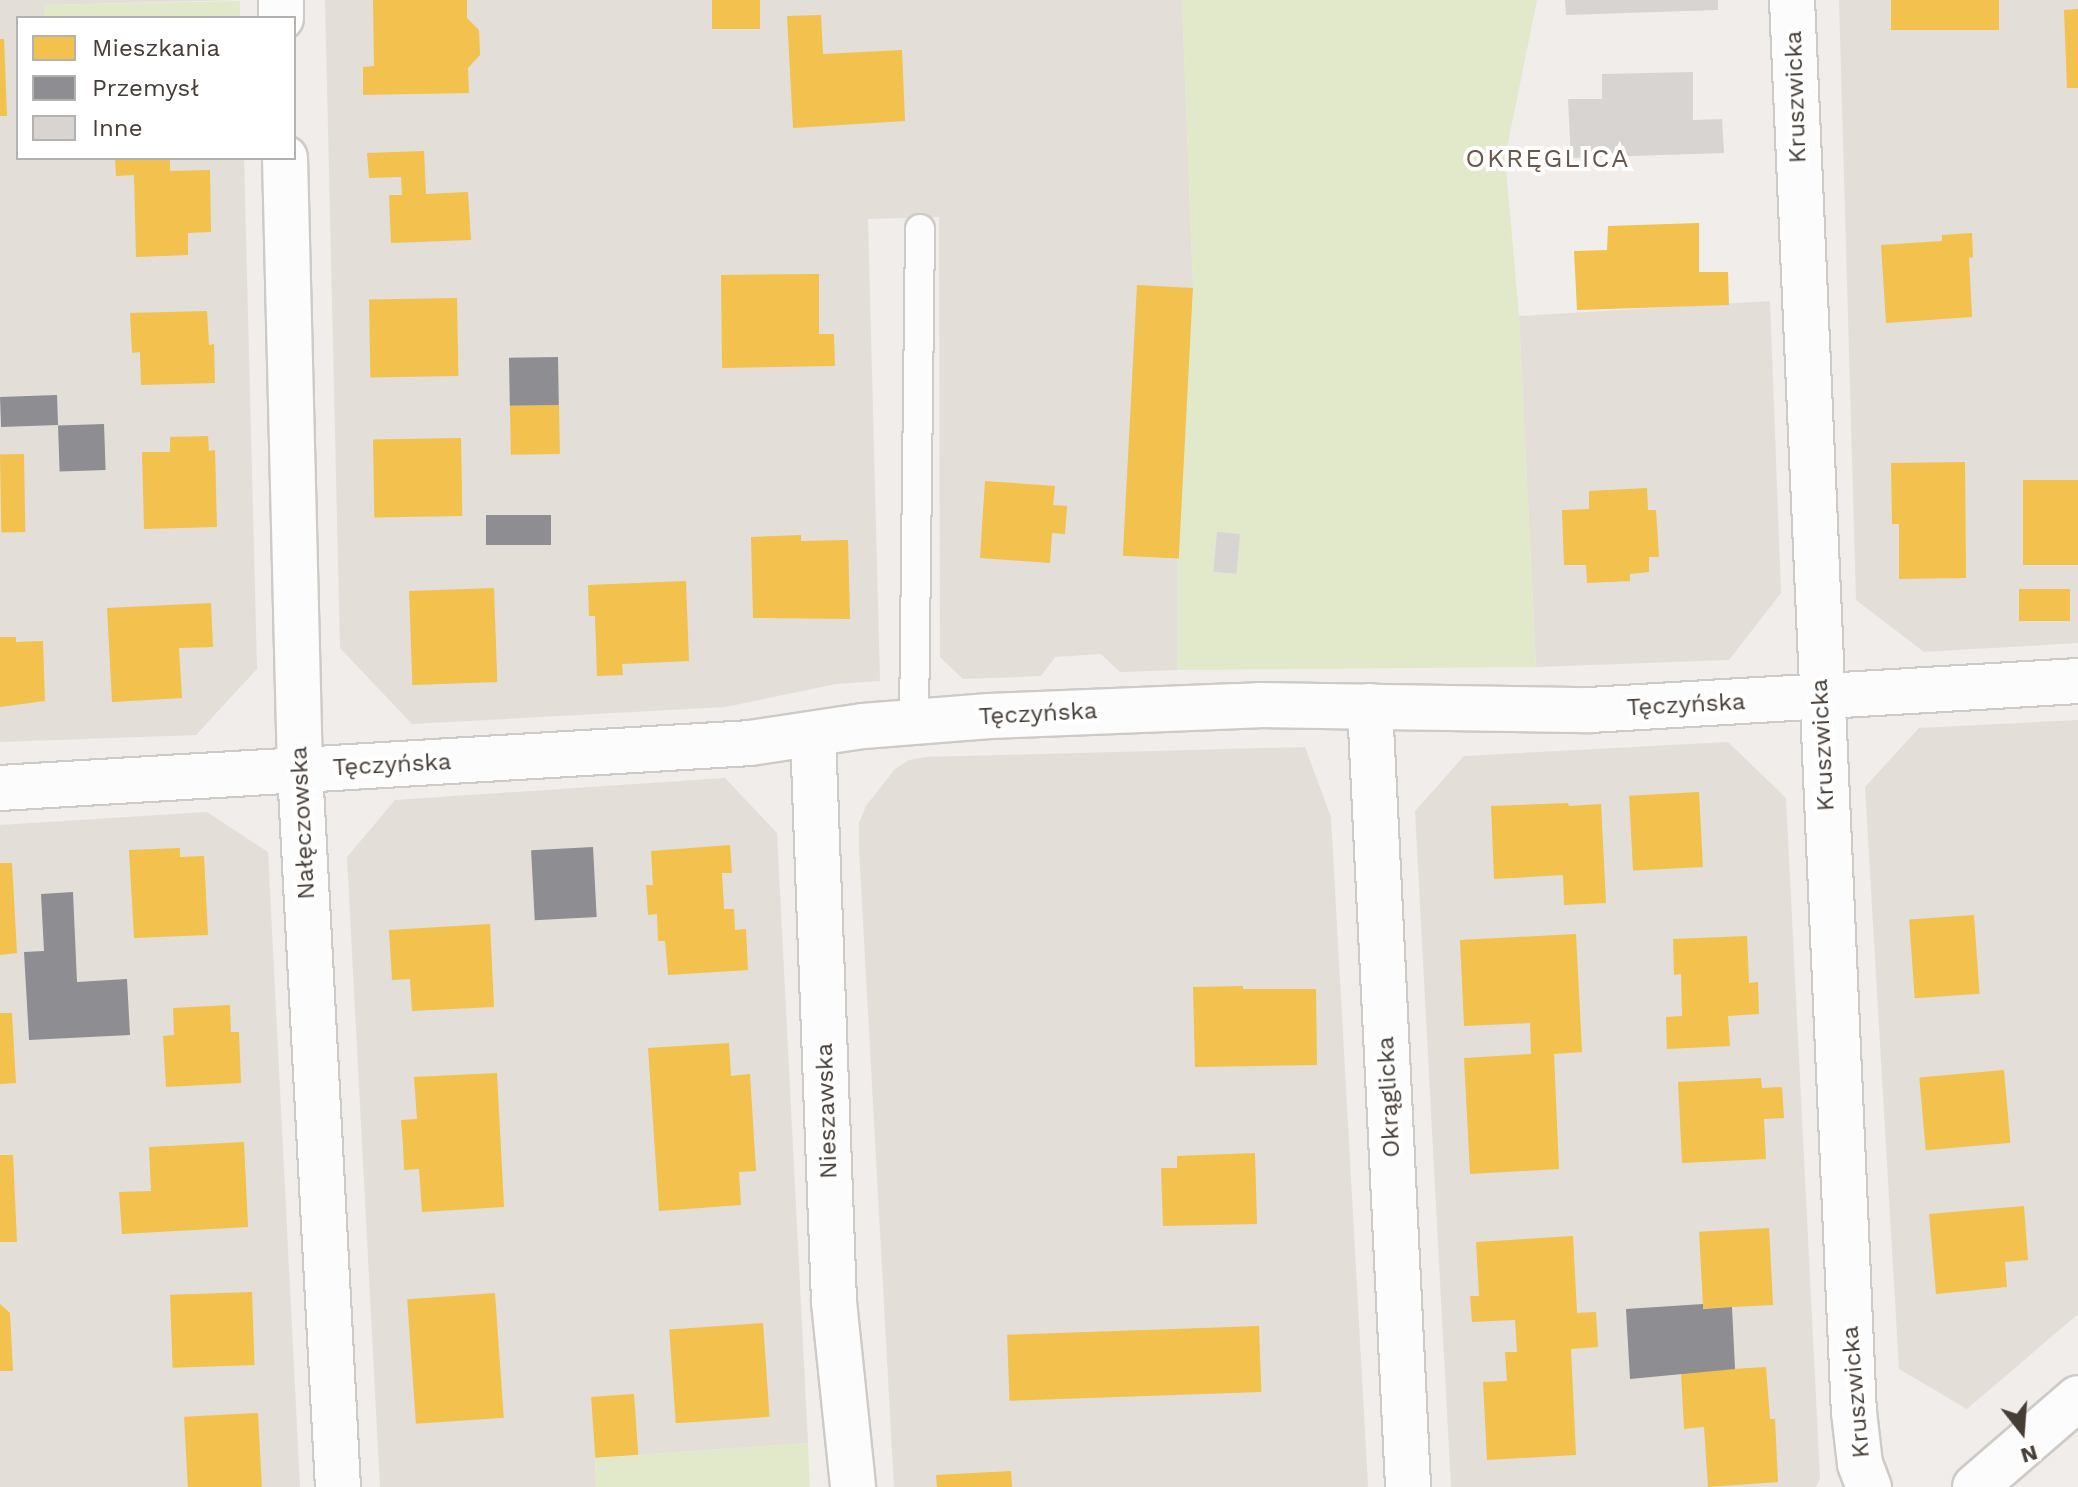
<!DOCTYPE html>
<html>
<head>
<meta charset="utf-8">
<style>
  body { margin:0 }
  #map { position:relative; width:2078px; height:1487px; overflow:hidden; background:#f0edea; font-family:"Work Sans",sans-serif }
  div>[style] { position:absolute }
  .residential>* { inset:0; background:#e3ded7 }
  .green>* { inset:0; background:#e2e9cb }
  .homes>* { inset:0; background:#f2c14e; transform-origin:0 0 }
  .industry>* { inset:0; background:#8d8d92; transform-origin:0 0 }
  .building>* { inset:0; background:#d8d4d1; transform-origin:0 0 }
  .roads { filter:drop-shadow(2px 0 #cecbc7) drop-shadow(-2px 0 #cecbc7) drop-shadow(0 2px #cecbc7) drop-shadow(0 -2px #cecbc7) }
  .lane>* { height:28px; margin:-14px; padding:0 14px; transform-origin:14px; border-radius:14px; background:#fdfcfc }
  .street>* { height:44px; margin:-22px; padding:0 22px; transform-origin:22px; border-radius:22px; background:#fdfcfc }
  span { translate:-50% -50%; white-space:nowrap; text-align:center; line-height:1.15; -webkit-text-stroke:8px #fff; paint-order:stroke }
  .street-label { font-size:24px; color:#453d36 }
  .neighbourhood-label { font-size:26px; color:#68594e; letter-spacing:2px }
  .legend { position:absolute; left:16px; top:16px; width:280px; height:144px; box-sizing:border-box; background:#fff; border:2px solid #b5b1af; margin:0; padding:10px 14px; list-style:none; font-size:24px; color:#453d36 }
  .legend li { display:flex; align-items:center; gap:16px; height:40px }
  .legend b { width:40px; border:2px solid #b5b1af }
  .north { position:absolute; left:1982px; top:1391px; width:80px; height:80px; -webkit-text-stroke:6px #fff; paint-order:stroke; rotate:163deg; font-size:22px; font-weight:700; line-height:32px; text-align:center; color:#453d36 }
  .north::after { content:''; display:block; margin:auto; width:28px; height:36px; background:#453d36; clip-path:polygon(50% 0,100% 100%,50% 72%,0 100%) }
</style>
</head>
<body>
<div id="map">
  <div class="residential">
    <div style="clip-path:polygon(0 0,240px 0,44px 5px,45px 18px,18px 18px,18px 158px,244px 158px,257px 669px,196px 735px,0 742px)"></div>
    <div style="clip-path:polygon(325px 0,1182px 0,1193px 288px,1177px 560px,1177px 670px,1120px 672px,1101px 654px,1055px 657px,1041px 676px,963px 679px,940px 657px,939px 217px,868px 219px,880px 681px,836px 684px,725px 707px,412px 724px,340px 648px)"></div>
    <div style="clip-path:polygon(1839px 0,2078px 0,2078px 643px,1924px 652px,1856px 600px)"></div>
    <div style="clip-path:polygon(1770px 301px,1781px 593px,1729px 660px,1536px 667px,1519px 316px)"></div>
    <div style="clip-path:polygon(2078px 720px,2078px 1314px,1967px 1409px,1899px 1369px,1865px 787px,1919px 728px)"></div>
    <div style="clip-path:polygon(1728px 742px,1786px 798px,1820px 1478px,1816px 1487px,1451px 1487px,1415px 811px,1464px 756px)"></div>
    <div style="clip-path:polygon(1305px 747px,1331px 817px,1368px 1487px,894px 1487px,859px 848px,859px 823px,866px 806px,895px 769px,909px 760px,926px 757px)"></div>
    <div style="clip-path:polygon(725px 778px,777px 833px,808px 1443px,595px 1458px,596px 1487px,380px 1487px,347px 857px,395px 800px)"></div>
    <div style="clip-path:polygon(207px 812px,268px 852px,300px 1487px,0 1487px,0 825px)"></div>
  </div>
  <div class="green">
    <div style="clip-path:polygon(1182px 0,1537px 0,1505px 158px,1519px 316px,1536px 667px,1177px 670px,1177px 560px,1193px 288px)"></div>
    <div style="clip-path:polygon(240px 1px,240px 18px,45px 18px,44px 5px)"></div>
    <div style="clip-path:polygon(808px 1443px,810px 1487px,596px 1487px,595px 1458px)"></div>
  </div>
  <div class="homes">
    <div style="clip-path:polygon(373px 0,467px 0,467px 18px,479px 30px,480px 55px,468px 68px,469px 93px,363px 95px,363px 67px,374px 66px)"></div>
    <div style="left:712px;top:0;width:48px;height:29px"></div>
    <div style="left:1891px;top:0;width:108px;height:30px"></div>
    <div style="clip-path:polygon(2078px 9px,2078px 88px,2067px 88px,2064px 10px)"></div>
    <div style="clip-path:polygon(821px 15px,823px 54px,902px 50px,905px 121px,793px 128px,787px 16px)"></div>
    <div style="clip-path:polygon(0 39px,4px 39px,7px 116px,0 116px)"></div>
    <div style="clip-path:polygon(424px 151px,426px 194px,468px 192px,471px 240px,391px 243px,389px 195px,402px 195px,401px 177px,369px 178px,367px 153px)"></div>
    <div style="clip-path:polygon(115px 158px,170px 158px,170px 171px,210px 170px,211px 232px,188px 233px,188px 255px,136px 257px,134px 175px,116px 176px)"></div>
    <div style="clip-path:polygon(1699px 223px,1699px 272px,1728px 272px,1729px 305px,1577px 310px,1574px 251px,1607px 250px,1608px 226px)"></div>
    <div style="clip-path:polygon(1972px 233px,1973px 257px,1969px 258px,1972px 317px,1886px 323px,1881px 245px,1942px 241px,1942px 235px)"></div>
    <div style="clip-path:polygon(819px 274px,819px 334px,834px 334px,835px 366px,722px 368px,721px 275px)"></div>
    <div style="left:1137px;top:285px;width:56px;height:271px;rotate:3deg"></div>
    <div style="left:457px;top:298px;width:78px;height:88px;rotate:89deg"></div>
    <div style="clip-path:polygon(207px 311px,209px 345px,214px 344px,215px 383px,141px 385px,140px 352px,132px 353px,130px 313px)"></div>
    <div style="left:559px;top:405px;width:49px;height:49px;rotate:89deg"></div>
    <div style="clip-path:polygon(208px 436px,209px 451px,215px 450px,217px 527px,144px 529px,142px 452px,170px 452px,170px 437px)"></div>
    <div style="left:461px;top:438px;width:78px;height:88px;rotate:89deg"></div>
    <div style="left:24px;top:454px;width:78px;height:24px;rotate:89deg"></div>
    <div style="clip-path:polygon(1965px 462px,1966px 578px,1899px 579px,1899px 524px,1892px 524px,1891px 463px)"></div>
    <div style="left:2023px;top:480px;width:55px;height:85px"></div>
    <div style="clip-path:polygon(985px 481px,1055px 486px,1053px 505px,1067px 506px,1065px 534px,1052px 533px,1050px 563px,980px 558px)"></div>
    <div style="clip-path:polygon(1647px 488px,1648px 510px,1656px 510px,1659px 557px,1649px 557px,1649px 572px,1630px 574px,1630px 581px,1587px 583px,1586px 565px,1564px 565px,1562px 510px,1589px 509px,1589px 491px)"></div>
    <div style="clip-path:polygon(801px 535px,801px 541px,848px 540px,850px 619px,753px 618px,751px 537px)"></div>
    <div style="clip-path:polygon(686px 581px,689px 661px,622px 664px,623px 675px,597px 676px,595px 616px,589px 616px,588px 585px)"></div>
    <div style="left:494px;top:588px;width:94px;height:85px;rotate:88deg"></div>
    <div style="left:2019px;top:589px;width:51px;height:32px"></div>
    <div style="clip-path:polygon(211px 603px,213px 647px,179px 648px,182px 698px,112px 702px,107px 608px)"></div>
    <div style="clip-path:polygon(0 637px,16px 637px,16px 642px,43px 641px,45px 701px,0 707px)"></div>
    <div style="left:1699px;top:792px;width:75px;height:70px;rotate:87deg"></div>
    <div style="clip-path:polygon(1568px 803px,1569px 806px,1601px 804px,1606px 903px,1564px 905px,1563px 875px,1494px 879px,1491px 806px)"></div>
    <div style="clip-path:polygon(730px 845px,732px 873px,722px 873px,724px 909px,734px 909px,735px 930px,746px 929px,748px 970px,668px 975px,665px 941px,658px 941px,657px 914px,648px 915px,646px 885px,653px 885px,651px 851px)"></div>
    <div style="clip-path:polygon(180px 848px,180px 857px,204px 856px,208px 935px,134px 938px,129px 850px)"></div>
    <div style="clip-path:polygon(0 863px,12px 863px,17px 953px,0 955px)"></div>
    <div style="left:1974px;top:915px;width:79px;height:65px;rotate:86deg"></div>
    <div style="clip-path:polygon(490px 924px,494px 1007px,412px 1011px,410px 979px,392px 980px,389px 930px)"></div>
    <div style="clip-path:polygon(1576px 934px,1582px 1052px,1554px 1054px,1559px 1169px,1470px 1174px,1464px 1058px,1531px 1054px,1530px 1023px,1464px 1026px,1460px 940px)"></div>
    <div style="clip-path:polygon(1747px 936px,1749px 983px,1758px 982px,1759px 1014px,1728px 1016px,1730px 1046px,1667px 1049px,1666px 1017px,1682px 1016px,1681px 974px,1674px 975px,1673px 939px)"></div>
    <div style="clip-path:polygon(1243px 986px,1243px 989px,1316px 989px,1317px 1065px,1195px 1067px,1193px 987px)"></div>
    <div style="clip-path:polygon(230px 1005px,231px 1032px,239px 1032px,241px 1083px,166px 1087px,163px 1036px,174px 1035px,173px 1008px)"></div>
    <div style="clip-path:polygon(0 1013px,12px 1013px,16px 1083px,0 1084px)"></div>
    <div style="clip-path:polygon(729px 1043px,731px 1076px,750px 1074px,756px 1171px,739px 1172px,741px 1205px,659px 1211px,648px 1048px)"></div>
    <div style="left:2004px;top:1070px;width:73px;height:85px;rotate:85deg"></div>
    <div style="clip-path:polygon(497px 1073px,504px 1207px,422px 1212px,419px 1169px,404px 1170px,403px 1145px,401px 1120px,417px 1119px,414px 1077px)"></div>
    <div style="clip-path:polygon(1761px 1078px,1762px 1088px,1782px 1087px,1784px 1118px,1764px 1119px,1766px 1159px,1682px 1163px,1678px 1082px)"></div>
    <div style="clip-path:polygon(244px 1142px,248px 1227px,122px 1234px,119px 1192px,151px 1191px,149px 1147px)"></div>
    <div style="clip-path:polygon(1255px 1153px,1257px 1224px,1163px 1226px,1161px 1168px,1177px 1168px,1177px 1156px)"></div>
    <div style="clip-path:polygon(0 1155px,13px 1155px,17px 1242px,0 1242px)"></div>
    <div style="clip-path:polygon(2024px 1206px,2028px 1260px,2005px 1262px,2007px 1287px,1936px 1294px,1929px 1214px)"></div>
    <div style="left:1769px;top:1228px;width:77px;height:70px;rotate:87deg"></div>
    <div style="clip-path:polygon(1573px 1236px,1577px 1313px,1596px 1312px,1598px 1347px,1571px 1349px,1576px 1455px,1487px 1460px,1483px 1382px,1507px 1381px,1505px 1352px,1517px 1352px,1515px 1320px,1472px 1322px,1470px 1296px,1479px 1296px,1476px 1242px)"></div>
    <div style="left:252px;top:1292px;width:73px;height:82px;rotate:88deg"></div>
    <div style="left:495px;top:1293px;width:125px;height:88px;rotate:86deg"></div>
    <div style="clip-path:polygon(0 1304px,10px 1313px,13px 1371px,0 1371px)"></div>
    <div style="left:763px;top:1323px;width:94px;height:94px;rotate:86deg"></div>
    <div style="left:1259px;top:1326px;width:66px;height:252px;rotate:88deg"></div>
    <div style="clip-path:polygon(1766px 1367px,1770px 1419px,1775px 1419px,1778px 1482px,1708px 1487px,1704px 1427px,1684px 1429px,1681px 1372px)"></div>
    <div style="left:634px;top:1394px;width:61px;height:43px;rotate:86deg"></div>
    <div style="left:258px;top:1413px;width:74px;height:74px;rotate:87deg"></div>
    <div style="clip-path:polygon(1011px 1471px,1012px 1487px,937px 1487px,936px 1475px)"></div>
  </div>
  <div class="industry">
    <div style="left:558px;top:357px;width:48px;height:49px;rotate:89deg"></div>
    <div style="left:57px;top:395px;width:30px;height:57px;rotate:88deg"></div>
    <div style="left:104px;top:424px;width:46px;height:46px;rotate:88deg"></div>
    <div style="left:551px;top:515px;width:30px;height:65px;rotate:90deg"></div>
    <div style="left:593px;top:847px;width:70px;height:62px;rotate:87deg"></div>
    <div style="clip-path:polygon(73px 892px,77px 982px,127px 979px,130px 1035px,29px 1040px,24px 952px,44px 951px,41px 894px)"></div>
    <div style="clip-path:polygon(1703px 1304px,1703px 1309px,1732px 1307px,1735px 1369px,1630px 1379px,1626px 1309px)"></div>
  </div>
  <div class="building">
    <div style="clip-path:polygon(1565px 0,1718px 0,1718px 10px,1566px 15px)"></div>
    <div style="clip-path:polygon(1693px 72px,1693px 120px,1722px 119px,1724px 153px,1571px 158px,1568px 99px,1602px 99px,1602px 74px)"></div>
    <div style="left:1217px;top:532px;width:23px;height:40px;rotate:5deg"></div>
  </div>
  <div class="roads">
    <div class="lane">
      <div style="left:914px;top:721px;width:492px;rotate:-89.3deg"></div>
    </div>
    <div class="street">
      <div style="left:281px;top:0;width:18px;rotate:90deg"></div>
      <div style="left:1792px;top:0;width:1413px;rotate:87.49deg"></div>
      <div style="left:1854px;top:1412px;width:52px;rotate:83.4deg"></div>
      <div style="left:1860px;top:1464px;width:25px;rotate:69deg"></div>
      <div style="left:285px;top:158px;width:612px;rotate:88.6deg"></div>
      <div style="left:300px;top:770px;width:718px;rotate:86.97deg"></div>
      <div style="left:1370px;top:706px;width:782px;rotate:87.21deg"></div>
      <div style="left:813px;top:734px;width:568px;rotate:87.88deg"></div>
      <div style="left:834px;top:1302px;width:186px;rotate:84.1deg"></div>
      <div style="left:0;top:788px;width:751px;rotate:-3.43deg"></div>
      <div style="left:750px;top:743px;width:114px;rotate:-8.6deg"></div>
      <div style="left:863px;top:726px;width:127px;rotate:-4.5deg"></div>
      <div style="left:990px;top:716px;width:269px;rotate:-2.3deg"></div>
      <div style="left:1259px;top:705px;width:331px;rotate:0.9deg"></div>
      <div style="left:1590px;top:710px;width:489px;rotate:-3.4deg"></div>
      <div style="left:1975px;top:1487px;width:136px;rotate:-40.8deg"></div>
    </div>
  </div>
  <div class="street-label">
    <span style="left:1796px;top:97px;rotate:-92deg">Kruszwicka</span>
    <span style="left:1686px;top:705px;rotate:-3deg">Tęczyńska</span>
    <span style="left:1038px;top:714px;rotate:-3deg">Tęczyńska</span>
    <span style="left:1823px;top:745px;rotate:-93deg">Kruszwicka</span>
    <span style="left:392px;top:765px;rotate:-3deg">Tęczyńska</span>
    <span style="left:303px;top:823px;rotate:-93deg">Nałęczowska</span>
    <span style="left:1389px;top:1097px;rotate:-93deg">Okrąglicka</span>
    <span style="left:827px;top:1111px;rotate:-92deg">Nieszawska</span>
    <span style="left:1856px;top:1392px;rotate:-95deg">Kruszwicka</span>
  </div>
  <div class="neighbourhood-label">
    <span style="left:1548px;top:159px">OKRĘGLICA</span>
  </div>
  <ul class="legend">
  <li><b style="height:22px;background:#f2c14e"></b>Mieszkania</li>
  <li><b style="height:22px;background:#8d8d92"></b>Przemysł</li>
  <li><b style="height:22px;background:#d8d4d1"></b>Inne</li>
  </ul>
  <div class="north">N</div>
</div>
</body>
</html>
